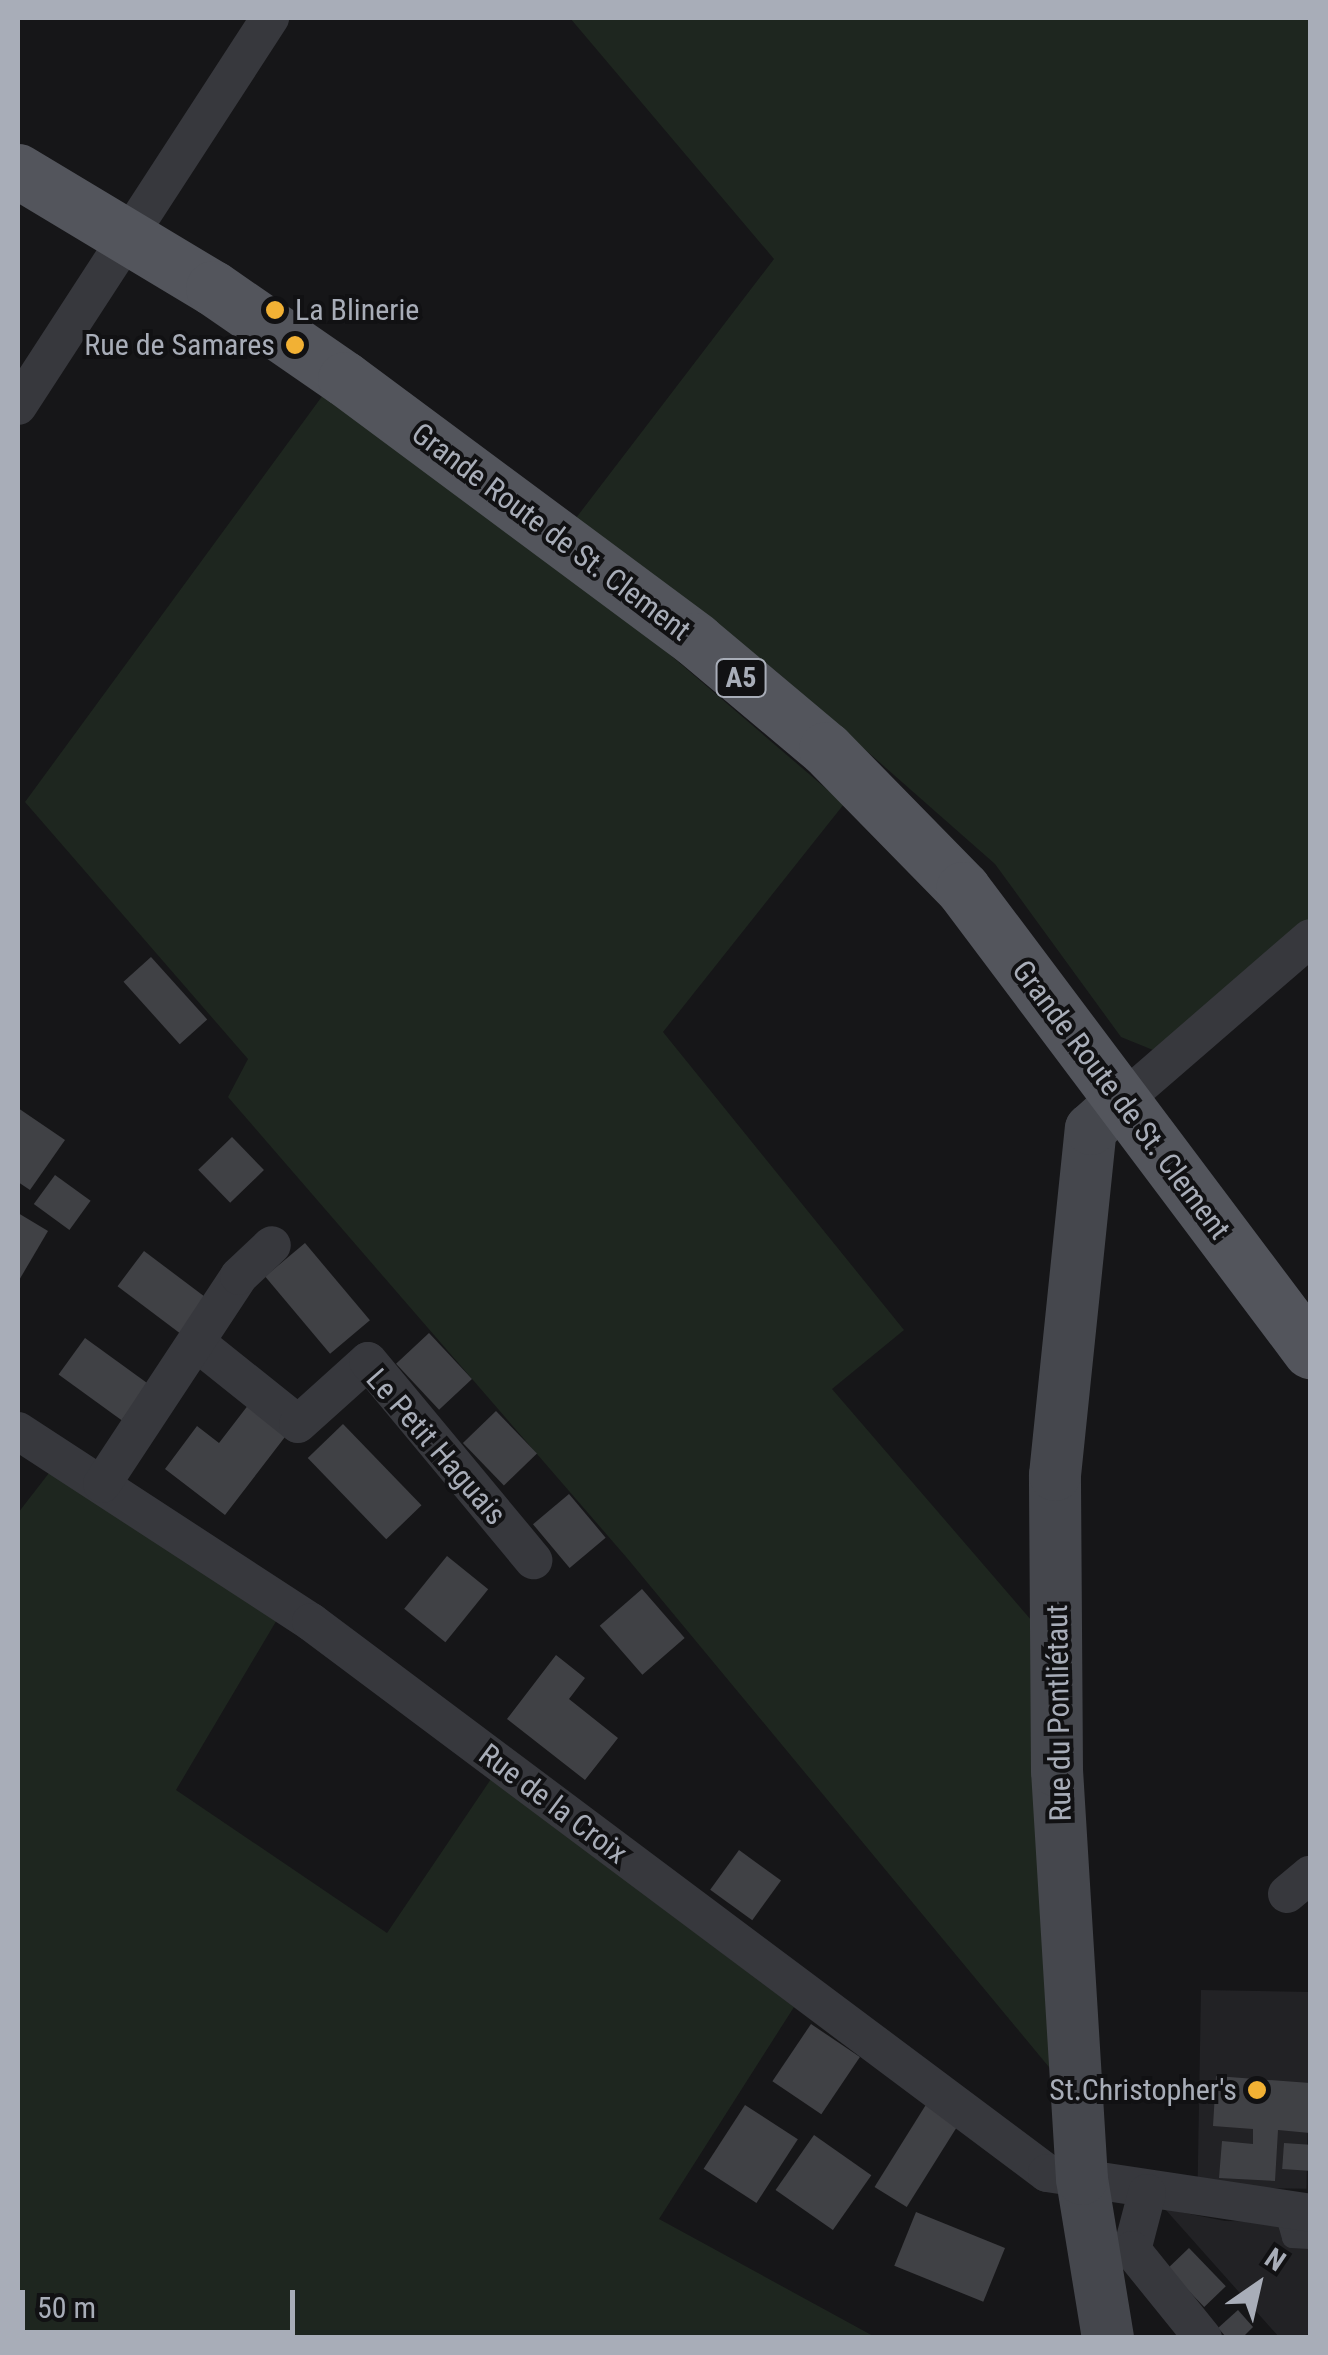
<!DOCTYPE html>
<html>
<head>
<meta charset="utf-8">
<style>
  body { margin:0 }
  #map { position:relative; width:1328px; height:2355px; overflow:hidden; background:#161618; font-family:"Roboto Condensed",sans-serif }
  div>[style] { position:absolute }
  .built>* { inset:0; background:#222225; transform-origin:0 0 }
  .green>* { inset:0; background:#1e261f }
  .building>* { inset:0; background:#404145; transform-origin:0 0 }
  .lane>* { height:20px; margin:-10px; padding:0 10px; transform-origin:10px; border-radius:10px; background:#37383d }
  .street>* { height:38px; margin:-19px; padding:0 19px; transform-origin:19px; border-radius:19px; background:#37383d }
  .secondary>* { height:52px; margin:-26px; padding:0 26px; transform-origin:26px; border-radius:26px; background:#45474d }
  .primary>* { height:55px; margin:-27.5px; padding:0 27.5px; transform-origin:27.5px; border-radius:27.5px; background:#53555c }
  .dots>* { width:28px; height:28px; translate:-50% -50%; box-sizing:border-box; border:5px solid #111113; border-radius:50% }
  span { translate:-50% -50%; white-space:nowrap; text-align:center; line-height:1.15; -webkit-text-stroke:8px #111113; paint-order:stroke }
  .shield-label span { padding:2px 8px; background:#111113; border:2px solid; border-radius:8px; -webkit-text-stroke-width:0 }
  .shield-label { font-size:28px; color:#a8adb8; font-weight:700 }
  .poi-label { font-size:30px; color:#a8adb8 }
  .left { translate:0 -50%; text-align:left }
  .right { translate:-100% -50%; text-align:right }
  .street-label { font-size:30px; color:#a8adb8 }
  .frame { position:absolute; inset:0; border:20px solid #a8adb8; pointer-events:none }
  .north { position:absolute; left:1208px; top:2235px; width:100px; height:100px; -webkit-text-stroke:8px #111113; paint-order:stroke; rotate:34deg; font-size:28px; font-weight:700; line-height:40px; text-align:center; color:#a8adb8 }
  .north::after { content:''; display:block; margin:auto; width:35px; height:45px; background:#a8adb8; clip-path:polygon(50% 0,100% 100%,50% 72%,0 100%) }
  .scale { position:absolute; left:20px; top:2290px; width:275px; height:45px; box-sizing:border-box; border:5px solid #a8adb8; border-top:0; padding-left:12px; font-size:30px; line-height:35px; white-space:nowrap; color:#a8adb8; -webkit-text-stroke:8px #111113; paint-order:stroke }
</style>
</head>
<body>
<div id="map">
  <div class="built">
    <div style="left:1201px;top:1990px;width:109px;height:197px;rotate:1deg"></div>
    <div style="clip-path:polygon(1165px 2209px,1225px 2221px,1310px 2222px,1310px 2337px,1279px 2337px)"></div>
  </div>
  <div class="green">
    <div style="clip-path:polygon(570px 18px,1310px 18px,1310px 922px,1153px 1050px,1121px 1037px,995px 864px,777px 672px,576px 518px,774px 259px)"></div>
    <div style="clip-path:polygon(323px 395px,661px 647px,844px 804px,663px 1032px,904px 1330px,832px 1389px,1032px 1621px,1063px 2084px,627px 1558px,228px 1097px,248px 1059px,25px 802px)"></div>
    <div style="clip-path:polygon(49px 1473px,278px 1618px,176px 1790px,387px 1933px,491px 1779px,794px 2007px,659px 2219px,875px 2337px,18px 2337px,18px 1513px)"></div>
  </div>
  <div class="building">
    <div style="left:151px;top:957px;width:84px;height:37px;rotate:48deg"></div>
    <div style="clip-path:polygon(18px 1108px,65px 1140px,30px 1190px,18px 1182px)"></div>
    <div style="left:232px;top:1137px;width:46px;height:47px;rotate:46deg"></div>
    <div style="left:55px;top:1175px;width:44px;height:36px;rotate:36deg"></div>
    <div style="clip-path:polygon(18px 1213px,48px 1231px,18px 1282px)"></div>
    <div style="left:305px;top:1243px;width:101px;height:52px;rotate:50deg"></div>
    <div style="left:144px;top:1251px;width:79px;height:44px;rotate:37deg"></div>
    <div style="left:429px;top:1333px;width:63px;height:45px;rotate:47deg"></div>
    <div style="left:85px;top:1338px;width:78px;height:45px;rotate:36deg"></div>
    <div style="clip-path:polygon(249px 1404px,288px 1433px,225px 1515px,165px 1469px,197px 1426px,219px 1443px)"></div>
    <div style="left:496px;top:1411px;width:59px;height:46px;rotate:46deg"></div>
    <div style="left:343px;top:1424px;width:113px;height:49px;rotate:46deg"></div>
    <div style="left:569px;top:1494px;width:57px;height:47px;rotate:50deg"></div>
    <div style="left:447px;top:1556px;width:53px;height:68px;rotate:39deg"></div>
    <div style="left:642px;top:1589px;width:65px;height:56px;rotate:49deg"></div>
    <div style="clip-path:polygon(556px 1655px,585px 1678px,569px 1699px,618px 1738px,585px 1780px,507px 1719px)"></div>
    <div style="left:739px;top:1850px;width:52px;height:49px;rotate:36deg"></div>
    <div style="left:811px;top:2024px;width:59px;height:69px;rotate:34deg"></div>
    <div style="clip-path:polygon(1216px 2076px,1310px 2083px,1310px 2133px,1278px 2130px,1275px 2181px,1219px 2178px,1222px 2141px,1253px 2144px,1253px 2129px,1213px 2126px)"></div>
    <div style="left:927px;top:2103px;width:38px;height:99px;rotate:32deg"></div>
    <div style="left:745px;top:2105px;width:63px;height:76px;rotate:33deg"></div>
    <div style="left:814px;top:2135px;width:70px;height:67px;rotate:35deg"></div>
    <div style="left:1284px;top:2143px;width:26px;height:26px;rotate:4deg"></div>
    <div style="left:916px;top:2212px;width:96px;height:58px;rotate:22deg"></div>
    <div style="left:1189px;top:2248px;width:53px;height:30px;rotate:46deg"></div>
    <div style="clip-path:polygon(1238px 2310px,1253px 2327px,1242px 2338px,1227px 2338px,1218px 2328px)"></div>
  </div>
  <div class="lane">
    <div style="left:1285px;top:2213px;width:26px;rotate:74deg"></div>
    <div style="left:1292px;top:2238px;width:18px;rotate:3deg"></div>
  </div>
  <div class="street">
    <div style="left:18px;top:406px;width:463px;rotate:-57deg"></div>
    <div style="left:1121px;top:1102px;width:250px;rotate:-40.9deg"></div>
    <div style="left:197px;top:1343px;width:129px;rotate:38.7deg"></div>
    <div style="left:298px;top:1424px;width:94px;rotate:-42deg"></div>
    <div style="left:368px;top:1361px;width:259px;rotate:50.3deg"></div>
    <div style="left:18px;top:1431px;width:350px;rotate:33.1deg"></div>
    <div style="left:311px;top:1622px;width:919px;rotate:36.82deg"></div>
    <div style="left:1047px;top:2173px;width:266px;rotate:8.6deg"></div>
    <div style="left:102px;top:1484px;width:249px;rotate:-56.6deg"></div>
    <div style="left:239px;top:1276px;width:45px;rotate:-43.2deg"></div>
    <div style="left:1287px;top:1894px;width:30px;rotate:-40deg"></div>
    <div style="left:1147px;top:2193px;width:59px;rotate:104.7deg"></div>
    <div style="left:1132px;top:2250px;width:113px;rotate:51.1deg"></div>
  </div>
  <div class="secondary">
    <div style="left:1108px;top:2338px;width:161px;rotate:-99.3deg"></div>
    <div style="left:1082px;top:2179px;width:409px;rotate:-93.5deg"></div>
    <div style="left:1057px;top:1771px;width:296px;rotate:-90.4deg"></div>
    <div style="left:1055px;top:1475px;width:348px;rotate:-84.1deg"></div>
    <div style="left:1091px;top:1129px;width:40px;rotate:-42deg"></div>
  </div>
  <div class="primary">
    <div style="left:18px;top:171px;width:227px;rotate:31deg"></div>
    <div style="left:213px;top:288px;width:160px;rotate:34.6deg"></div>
    <div style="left:345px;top:379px;width:437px;rotate:36.6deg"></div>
    <div style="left:696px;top:640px;width:170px;rotate:40deg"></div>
    <div style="left:826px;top:749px;width:196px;rotate:45.6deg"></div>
    <div style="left:963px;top:889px;width:578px;rotate:53.09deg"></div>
  </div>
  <div class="dots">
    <div style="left:275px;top:310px;background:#f2b134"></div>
    <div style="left:295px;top:345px;background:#f2b134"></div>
    <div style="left:1257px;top:2090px;background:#f2b134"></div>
  </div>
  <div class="shield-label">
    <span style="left:741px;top:678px">A5</span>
  </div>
  <div class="poi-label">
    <span class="left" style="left:295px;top:310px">La Blinerie</span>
    <span class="right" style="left:275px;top:345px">Rue de Samares</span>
    <span class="right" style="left:1237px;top:2090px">St.Christopher's</span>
  </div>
  <div class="street-label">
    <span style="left:551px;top:532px;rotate:37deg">Grande Route de St. Clement</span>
    <span style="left:1121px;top:1100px;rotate:53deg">Grande Route de St. Clement</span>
    <span style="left:436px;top:1447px;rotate:49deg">Le Petit Haguais</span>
    <span style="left:1059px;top:1713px;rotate:-91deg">Rue du Pontliétaut</span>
    <span style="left:553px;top:1804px;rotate:37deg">Rue de la Croix</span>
  </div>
  <div class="frame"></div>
  <div class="north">N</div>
  <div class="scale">50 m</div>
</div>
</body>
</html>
